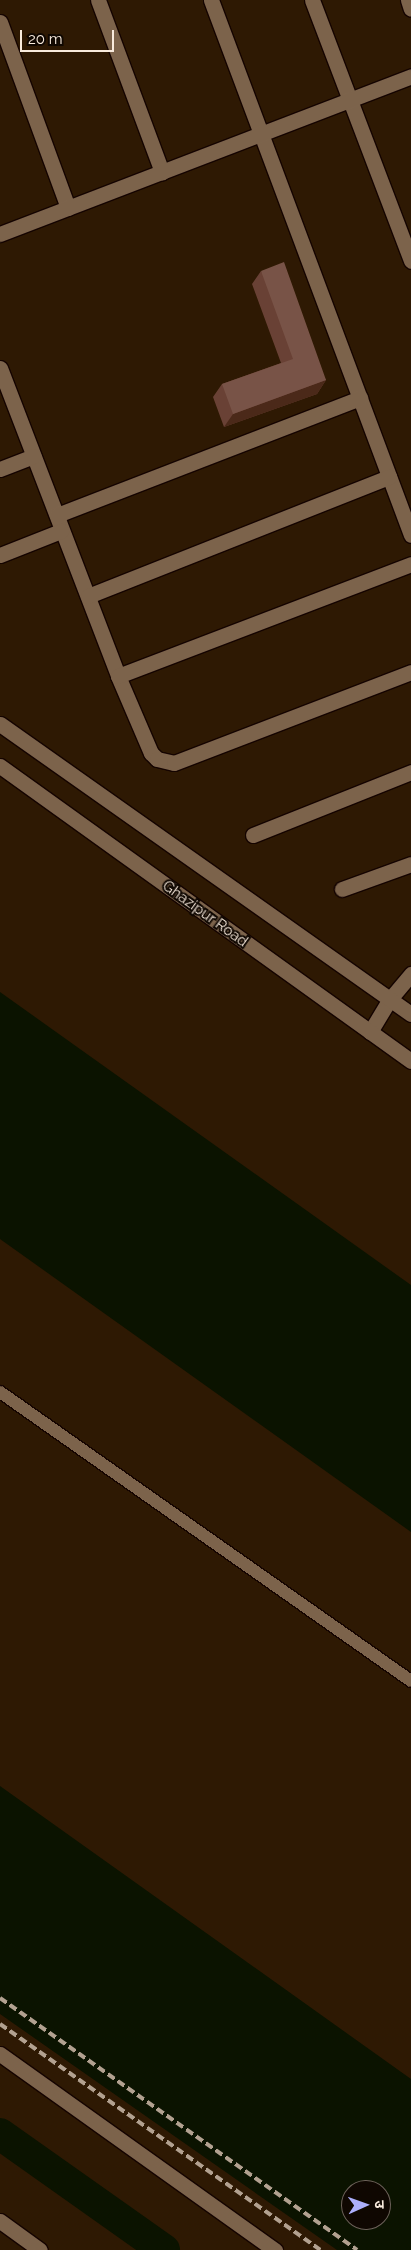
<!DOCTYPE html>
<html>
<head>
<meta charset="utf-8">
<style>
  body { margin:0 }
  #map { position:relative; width:411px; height:2250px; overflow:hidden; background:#2e1903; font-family:Raleway,"Noto Sans Devanagari",sans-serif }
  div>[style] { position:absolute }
  .water>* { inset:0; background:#0b1300 }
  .canal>* { height:32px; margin:-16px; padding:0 16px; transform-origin:16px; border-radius:16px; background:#0b1300 }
  .roads { filter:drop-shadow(1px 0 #150400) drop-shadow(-1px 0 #150400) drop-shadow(0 1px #150400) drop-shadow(0 -1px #150400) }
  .service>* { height:12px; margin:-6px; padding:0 6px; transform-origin:6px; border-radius:6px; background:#7c634b }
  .minor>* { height:15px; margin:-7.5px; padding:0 7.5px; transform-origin:7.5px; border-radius:7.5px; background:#7c634b }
  .tertiary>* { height:15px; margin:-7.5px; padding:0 7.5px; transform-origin:7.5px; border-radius:7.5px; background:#7c634b }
  .secondary>* { height:15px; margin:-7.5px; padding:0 7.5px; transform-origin:7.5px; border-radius:7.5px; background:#7c634b }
  .rail>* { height:4px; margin-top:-2px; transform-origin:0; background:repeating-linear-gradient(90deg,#b2a190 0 8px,transparent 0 12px) }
  .wall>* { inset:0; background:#694135 }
  .shaded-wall>* { inset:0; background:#4b2919 }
  .building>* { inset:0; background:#785347 }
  span { translate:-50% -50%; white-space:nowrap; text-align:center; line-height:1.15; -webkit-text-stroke:4px #0f0701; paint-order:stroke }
  .street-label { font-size:15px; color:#f9ebdd }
  .north { position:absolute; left:341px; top:2180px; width:50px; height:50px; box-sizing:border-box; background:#0f0701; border:1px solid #6d6259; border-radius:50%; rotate:88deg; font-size:14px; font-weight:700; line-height:20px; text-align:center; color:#f9ebdd }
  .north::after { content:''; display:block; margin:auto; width:18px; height:22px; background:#acaffb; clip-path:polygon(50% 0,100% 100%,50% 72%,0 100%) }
  .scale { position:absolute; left:20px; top:30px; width:94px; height:22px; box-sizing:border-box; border:2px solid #f9ebdd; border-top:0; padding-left:6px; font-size:15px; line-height:18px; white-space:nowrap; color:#f9ebdd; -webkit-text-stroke:4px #0f0701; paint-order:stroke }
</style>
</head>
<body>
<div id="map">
  <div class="water">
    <div style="clip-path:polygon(0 992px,411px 1285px,411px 1532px,0 1239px)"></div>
    <div style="clip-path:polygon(evenodd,0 1786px,411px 2079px,411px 2250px,337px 2250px,0 2014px,0 1786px,351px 2190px,381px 2190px,381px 2220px,351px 2220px,351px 2190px)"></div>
  </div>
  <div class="canal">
    <div style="left:0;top:2134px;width:201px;rotate:35.3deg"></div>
  </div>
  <div class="roads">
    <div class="service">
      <div style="left:0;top:1392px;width:502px;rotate:35.11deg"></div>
    </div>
    <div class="minor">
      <div style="left:98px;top:0;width:184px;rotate:69.6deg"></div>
      <div style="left:211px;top:0;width:571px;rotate:69.5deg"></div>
      <div style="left:312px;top:0;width:279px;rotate:69.2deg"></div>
      <div style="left:408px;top:0;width:9px;rotate:72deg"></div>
      <div style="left:0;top:22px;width:198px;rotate:69.9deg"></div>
      <div style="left:0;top:234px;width:440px;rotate:-21deg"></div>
      <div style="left:0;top:368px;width:330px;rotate:69deg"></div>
      <div style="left:118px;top:676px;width:84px;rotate:66.8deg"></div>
      <div style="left:151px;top:753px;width:8px;rotate:45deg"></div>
      <div style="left:157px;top:759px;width:17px;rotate:13deg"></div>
      <div style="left:174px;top:763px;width:254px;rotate:-21deg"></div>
      <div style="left:0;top:469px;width:36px;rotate:-21deg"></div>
      <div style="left:57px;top:515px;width:325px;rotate:-21.1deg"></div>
      <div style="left:0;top:555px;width:66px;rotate:-21.5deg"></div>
      <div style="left:88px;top:596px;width:324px;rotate:-21.6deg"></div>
      <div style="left:118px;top:676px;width:314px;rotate:-20.9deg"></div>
      <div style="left:253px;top:835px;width:170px;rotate:-21.7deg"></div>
      <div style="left:342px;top:889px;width:73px;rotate:-19.9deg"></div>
      <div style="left:370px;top:1032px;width:39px;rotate:-59deg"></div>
      <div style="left:390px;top:999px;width:33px;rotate:-50deg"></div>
      <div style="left:0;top:2054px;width:338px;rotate:35.5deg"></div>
    </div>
    <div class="tertiary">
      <div style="left:0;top:2221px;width:49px;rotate:35.9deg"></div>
    </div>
    <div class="secondary">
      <div style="left:0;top:724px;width:503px;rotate:35.21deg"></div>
      <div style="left:0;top:766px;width:506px;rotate:35.67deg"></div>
    </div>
  </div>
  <div class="rail">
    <div style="left:0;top:1998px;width:437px;rotate:35.2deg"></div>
    <div style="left:0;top:2024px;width:392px;rotate:35.2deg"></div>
  </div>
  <div class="wall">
    <div style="clip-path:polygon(261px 271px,326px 380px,317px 394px,224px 427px,213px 397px,222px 384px,281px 363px,252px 284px)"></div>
  </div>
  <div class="shaded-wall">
    <div style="clip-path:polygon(326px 380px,317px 394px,224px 427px,233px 414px)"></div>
  </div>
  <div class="building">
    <div style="clip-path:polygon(284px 262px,326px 380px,233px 414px,222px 384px,293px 359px,261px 271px)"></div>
  </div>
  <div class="street-label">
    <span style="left:205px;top:914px;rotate:36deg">Ghazipur Road</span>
  </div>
  <div class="north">उ</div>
  <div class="scale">20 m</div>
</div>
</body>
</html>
